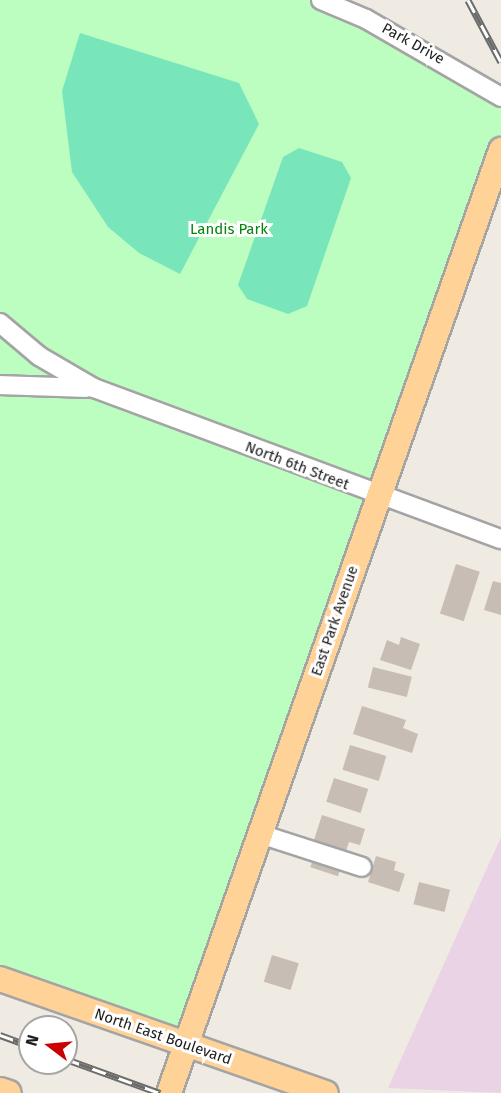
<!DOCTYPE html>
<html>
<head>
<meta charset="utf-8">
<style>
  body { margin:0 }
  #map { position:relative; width:501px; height:1093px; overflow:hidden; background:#efebe2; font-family:"Fira Sans",sans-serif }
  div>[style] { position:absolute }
  .industrial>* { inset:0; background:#e9d3e5 }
  .park>* { inset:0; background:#bbfec0 }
  .pitch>* { inset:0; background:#79e5bb }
  .building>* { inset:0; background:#c7bdb5; transform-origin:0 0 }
  .roads { filter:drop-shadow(2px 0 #a4a4a4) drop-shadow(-2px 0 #a4a4a4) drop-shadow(0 2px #a4a4a4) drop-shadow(0 -2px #a4a4a4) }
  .minor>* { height:18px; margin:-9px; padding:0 9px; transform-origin:9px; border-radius:9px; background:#fff }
  .major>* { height:24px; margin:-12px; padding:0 12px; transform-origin:12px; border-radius:12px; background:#ffd298 }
  .rail>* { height:7px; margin-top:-3.5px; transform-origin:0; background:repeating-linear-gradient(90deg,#fff 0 14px,#6b6b6b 0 28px); box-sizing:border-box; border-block:2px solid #6b6b6b }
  span { translate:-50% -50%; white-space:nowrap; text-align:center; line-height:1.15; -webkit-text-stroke:6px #fff; paint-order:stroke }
  .street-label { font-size:15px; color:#1d1d1d }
  .park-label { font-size:15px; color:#03840c }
  .north { position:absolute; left:18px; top:1015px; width:60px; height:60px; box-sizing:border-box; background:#fff; border:2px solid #a5a5a5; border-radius:50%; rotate:286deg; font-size:16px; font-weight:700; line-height:24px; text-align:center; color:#1d1d1d }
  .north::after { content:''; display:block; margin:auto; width:21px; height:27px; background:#cb0002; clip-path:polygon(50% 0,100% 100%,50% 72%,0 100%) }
</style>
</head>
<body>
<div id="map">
  <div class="industrial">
    <div style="clip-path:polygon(501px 837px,501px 1093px,388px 1088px)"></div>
  </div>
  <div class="park">
    <div style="clip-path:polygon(0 0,320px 0,501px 97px,501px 148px,187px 1046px,0 979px)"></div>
  </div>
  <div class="pitch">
    <div style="clip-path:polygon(80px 33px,239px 83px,259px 124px,180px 274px,139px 253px,108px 227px,72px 172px,62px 91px)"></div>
    <div style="clip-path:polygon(299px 148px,342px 162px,351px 178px,307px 306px,288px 314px,247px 299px,238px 285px,283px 157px)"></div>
  </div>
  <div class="building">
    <div style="left:456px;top:564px;width:25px;height:52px;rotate:18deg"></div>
    <div style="clip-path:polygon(493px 581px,501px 583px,501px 615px,484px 610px)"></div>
    <div style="clip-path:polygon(401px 637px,420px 644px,411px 670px,380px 660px,387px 640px,399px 645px)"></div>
    <div style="left:373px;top:667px;width:40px;height:21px;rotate:14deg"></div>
    <div style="clip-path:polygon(362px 706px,406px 720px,403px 728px,418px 734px,412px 753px,353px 734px)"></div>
    <div style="left:350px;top:745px;width:38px;height:26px;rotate:17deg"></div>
    <div style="left:334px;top:778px;width:36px;height:25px;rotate:18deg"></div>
    <div style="clip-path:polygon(322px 815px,365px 829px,360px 845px,349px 842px,346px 851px,314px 840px)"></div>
    <div style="left:315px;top:853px;width:29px;height:15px;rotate:18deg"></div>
    <div style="clip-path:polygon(376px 856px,396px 862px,394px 870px,405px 874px,399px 892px,368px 882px)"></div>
    <div style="left:419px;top:882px;width:32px;height:23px;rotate:14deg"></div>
    <div style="left:272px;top:955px;width:28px;height:28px;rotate:17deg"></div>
  </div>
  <div class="roads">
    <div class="minor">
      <div style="left:321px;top:0;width:49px;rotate:22.9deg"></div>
      <div style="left:366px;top:19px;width:156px;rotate:30deg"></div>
      <div style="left:0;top:323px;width:51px;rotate:40.2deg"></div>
      <div style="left:39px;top:356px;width:64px;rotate:30.2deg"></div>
      <div style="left:94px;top:388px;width:434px;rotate:20.4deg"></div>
      <div style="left:0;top:385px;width:86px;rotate:2deg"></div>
      <div style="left:260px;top:834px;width:107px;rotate:17.9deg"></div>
    </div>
    <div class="major">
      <div style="left:0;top:979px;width:345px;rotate:19.3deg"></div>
      <div style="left:0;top:1090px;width:9px;rotate:18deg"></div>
      <div style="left:169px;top:1093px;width:1000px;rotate:-70.6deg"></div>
    </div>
  </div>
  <div class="rail">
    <div style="left:468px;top:0;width:70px;rotate:62deg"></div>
    <div style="left:0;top:1035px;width:32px;rotate:20deg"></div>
    <div style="left:66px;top:1059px;width:100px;rotate:19.9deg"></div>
  </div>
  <div class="street-label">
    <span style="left:413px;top:44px;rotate:29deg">Park Drive</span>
    <span style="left:297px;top:466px;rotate:21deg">North 6th Street</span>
    <span style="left:335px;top:621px;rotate:-71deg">East Park Avenue</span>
    <span style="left:163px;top:1037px;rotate:19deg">North East Boulevard</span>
  </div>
  <div class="park-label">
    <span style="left:229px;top:230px">Landis Park</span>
  </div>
  <div class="north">N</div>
</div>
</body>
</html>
